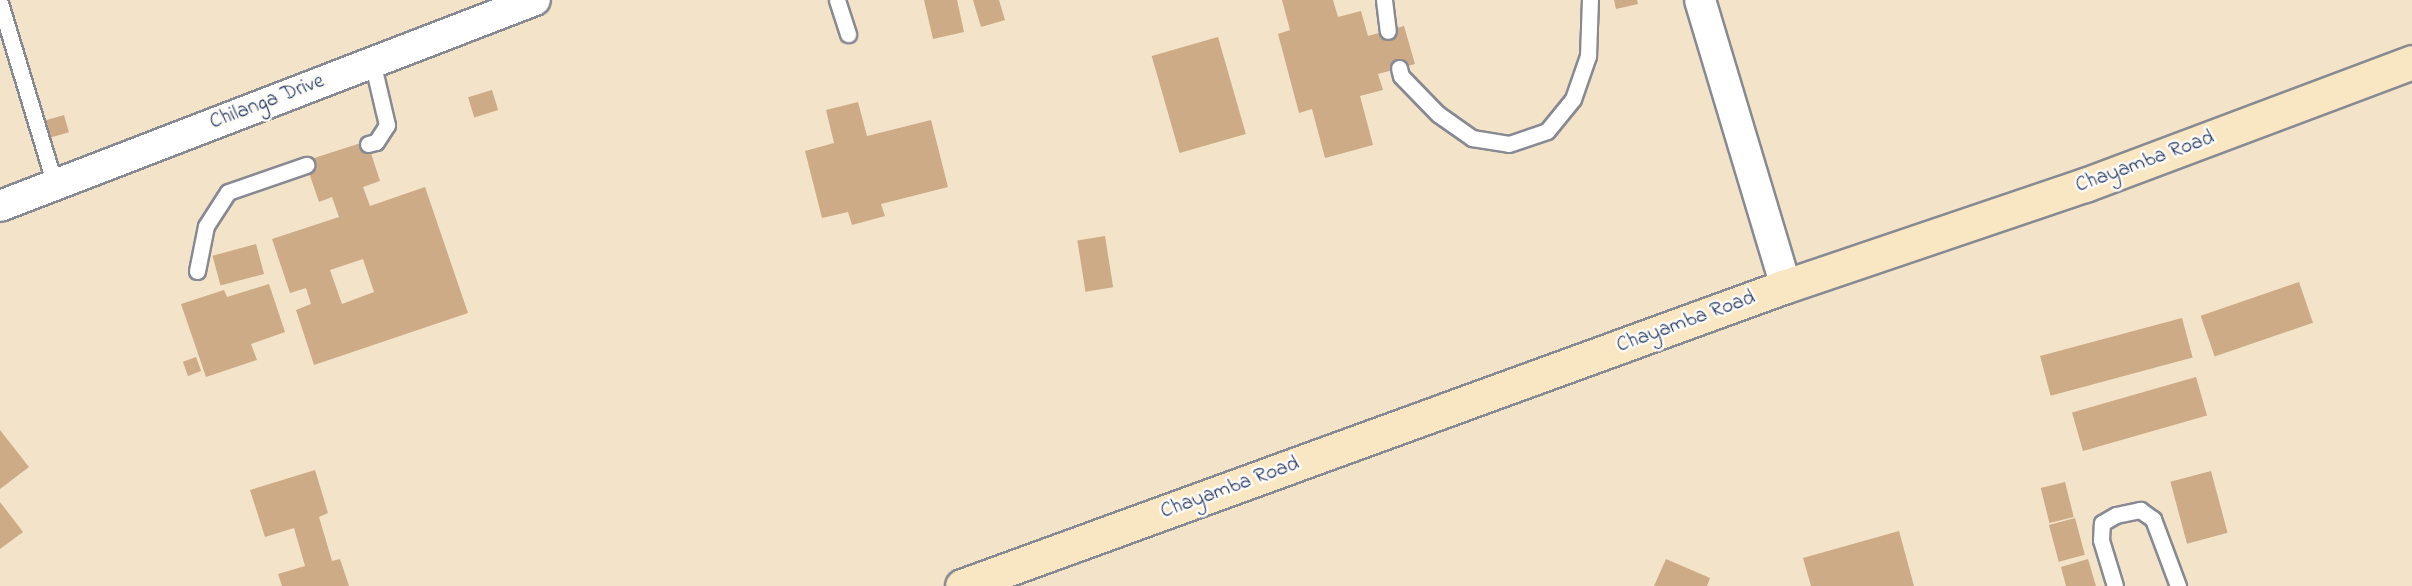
<!DOCTYPE html>
<html>
<head>
<meta charset="utf-8">
<style>
  body { margin:0 }
  #map { position:relative; width:2412px; height:586px; overflow:hidden; background:#f3e3c8; font-family:"Indie Flower",sans-serif }
  div>[style] { position:absolute }
  .building>* { inset:0; background:#ccab86; transform-origin:0 0 }
  .roads { filter:drop-shadow(2px 0 #878993) drop-shadow(-2px 0 #878993) drop-shadow(0 2px #878993) drop-shadow(0 -2px #878993) }
  .lane>* { height:15px; margin:-7.5px; padding:0 7.5px; transform-origin:7.5px; border-radius:7.5px; background:#fff }
  .street>* { height:30px; margin:-15px; padding:0 15px; transform-origin:15px; border-radius:15px; background:#fff }
  .secondary>* { height:33px; margin:-16.5px; padding:0 16.5px; transform-origin:16.5px; border-radius:16.5px; background:#f9e7c3 }
  span { translate:-50% -50%; white-space:nowrap; text-align:center; line-height:1.15; -webkit-text-stroke:5px #fdfcf7; paint-order:stroke }
  .street-label { font-size:21px; color:#1b2f5e }
</style>
</head>
<body>
<div id="map">
  <div class="building">
    <div style="clip-path:polygon(924px 0,957px 0,964px 32px,933px 39px)"></div>
    <div style="clip-path:polygon(973px 0,999px 0,1005px 20px,981px 27px)"></div>
    <div style="clip-path:polygon(1282px 0,1333px 0,1338px 17px,1361px 11px,1368px 36px,1404px 26px,1415px 64px,1378px 74px,1383px 90px,1360px 96px,1373px 145px,1325px 158px,1312px 109px,1299px 113px,1278px 34px,1290px 30px)"></div>
    <div style="clip-path:polygon(1614px 0,1637px 0,1638px 4px,1616px 9px)"></div>
    <div style="left:1218px;top:37px;width:101px;height:69px;rotate:74deg"></div>
    <div style="left:492px;top:90px;width:21px;height:25px;rotate:73deg"></div>
    <div style="clip-path:polygon(858px 102px,867px 136px,931px 120px,948px 187px,881px 204px,885px 216px,852px 225px,848px 212px,822px 218px,805px 151px,834px 143px,826px 110px)"></div>
    <div style="left:64px;top:115px;width:18px;height:19px;rotate:74deg"></div>
    <div style="clip-path:polygon(evenodd,367px 141px,380px 181px,363px 187px,370px 206px,425px 187px,468px 313px,314px 365px,296px 310px,311px 304px,306px 288px,290px 293px,272px 239px,339px 217px,332px 197px,319px 202px,305px 161px,367px 141px,363px 259px,374px 292px,342px 304px,330px 270px,363px 259px)"></div>
    <div style="left:1105px;top:236px;width:52px;height:28px;rotate:81deg"></div>
    <div style="left:256px;top:244px;width:31px;height:45px;rotate:75deg"></div>
    <div style="left:2299px;top:282px;width:43px;height:104px;rotate:71deg"></div>
    <div style="clip-path:polygon(269px 284px,285px 332px,251px 344px,257px 360px,206px 377px,181px 304px,224px 290px,227px 297px)"></div>
    <div style="left:2182px;top:318px;width:41px;height:147px;rotate:75deg"></div>
    <div style="left:196px;top:357px;width:15px;height:14px;rotate:70deg"></div>
    <div style="left:2196px;top:377px;width:40px;height:129px;rotate:74deg"></div>
    <div style="clip-path:polygon(0 430px,29px 467px,0 489px)"></div>
    <div style="clip-path:polygon(315px 470px,328px 513px,319px 517px,332px 561px,340px 559px,349px 586px,282px 586px,278px 574px,305px 566px,294px 528px,265px 537px,250px 490px)"></div>
    <div style="left:2211px;top:471px;width:64px;height:42px;rotate:75deg"></div>
    <div style="left:2065px;top:482px;width:36px;height:25px;rotate:76deg"></div>
    <div style="clip-path:polygon(0 502px,23px 532px,0 549px)"></div>
    <div style="left:2075px;top:518px;width:38px;height:27px;rotate:75deg"></div>
    <div style="clip-path:polygon(1899px 531px,1914px 586px,1811px 586px,1803px 558px)"></div>
    <div style="clip-path:polygon(1666px 559px,1710px 578px,1707px 586px,1654px 586px)"></div>
    <div style="clip-path:polygon(2088px 559px,2096px 586px,2066px 586px,2061px 567px)"></div>
  </div>
  <div class="roads">
    <div class="lane">
      <div style="left:837px;top:0;width:36px;rotate:72deg"></div>
      <div style="left:1384px;top:0;width:31px;rotate:83deg"></div>
      <div style="left:0;top:3px;width:190px;rotate:73.2deg"></div>
      <div style="left:1399px;top:68px;width:8px;rotate:76deg"></div>
      <div style="left:1401px;top:76px;width:53px;rotate:45.8deg"></div>
      <div style="left:1438px;top:114px;width:42px;rotate:35.2deg"></div>
      <div style="left:1472px;top:138px;width:37px;rotate:9deg"></div>
      <div style="left:1509px;top:144px;width:40px;rotate:-18.9deg"></div>
      <div style="left:1547px;top:131px;width:41px;rotate:-50.9deg"></div>
      <div style="left:1573px;top:99px;width:46px;rotate:-70.8deg"></div>
      <div style="left:1588px;top:56px;width:56px;rotate:-88deg"></div>
      <div style="left:368px;top:144px;width:8px;rotate:-14deg"></div>
      <div style="left:376px;top:142px;width:20px;rotate:-57deg"></div>
      <div style="left:387px;top:125px;width:66px;rotate:-103.2deg"></div>
      <div style="left:197px;top:271px;width:46px;rotate:-78.7deg"></div>
      <div style="left:206px;top:226px;width:40px;rotate:-57.1deg"></div>
      <div style="left:228px;top:192px;width:83px;rotate:-19.1deg"></div>
      <div style="left:2115px;top:586px;width:48px;rotate:-106.9deg"></div>
      <div style="left:2101px;top:540px;width:17px;rotate:-87deg"></div>
      <div style="left:2102px;top:523px;width:16px;rotate:-30deg"></div>
      <div style="left:2116px;top:515px;width:25px;rotate:-12deg"></div>
      <div style="left:2140px;top:510px;width:16px;rotate:35deg"></div>
      <div style="left:2153px;top:519px;width:72px;rotate:69.5deg"></div>
    </div>
    <div class="street">
      <div style="left:1700px;top:0;width:299px;rotate:73.3deg"></div>
      <div style="left:0;top:206px;width:573px;rotate:-21.06deg"></div>
    </div>
    <div class="secondary">
      <div style="left:962px;top:586px;width:877px;rotate:-20.01deg"></div>
      <div style="left:1786px;top:286px;width:316px;rotate:-18.7deg"></div>
      <div style="left:2085px;top:185px;width:349px;rotate:-20.6deg"></div>
    </div>
  </div>
  <div class="street-label">
    <span style="left:267px;top:102px;rotate:-21deg">Chilanga Drive</span>
    <span style="left:2145px;top:162px;rotate:-20deg">Chayamba Road</span>
    <span style="left:1686px;top:322px;rotate:-20deg">Chayamba Road</span>
    <span style="left:1230px;top:488px;rotate:-20deg">Chayamba Road</span>
  </div>
</div>
</body>
</html>
